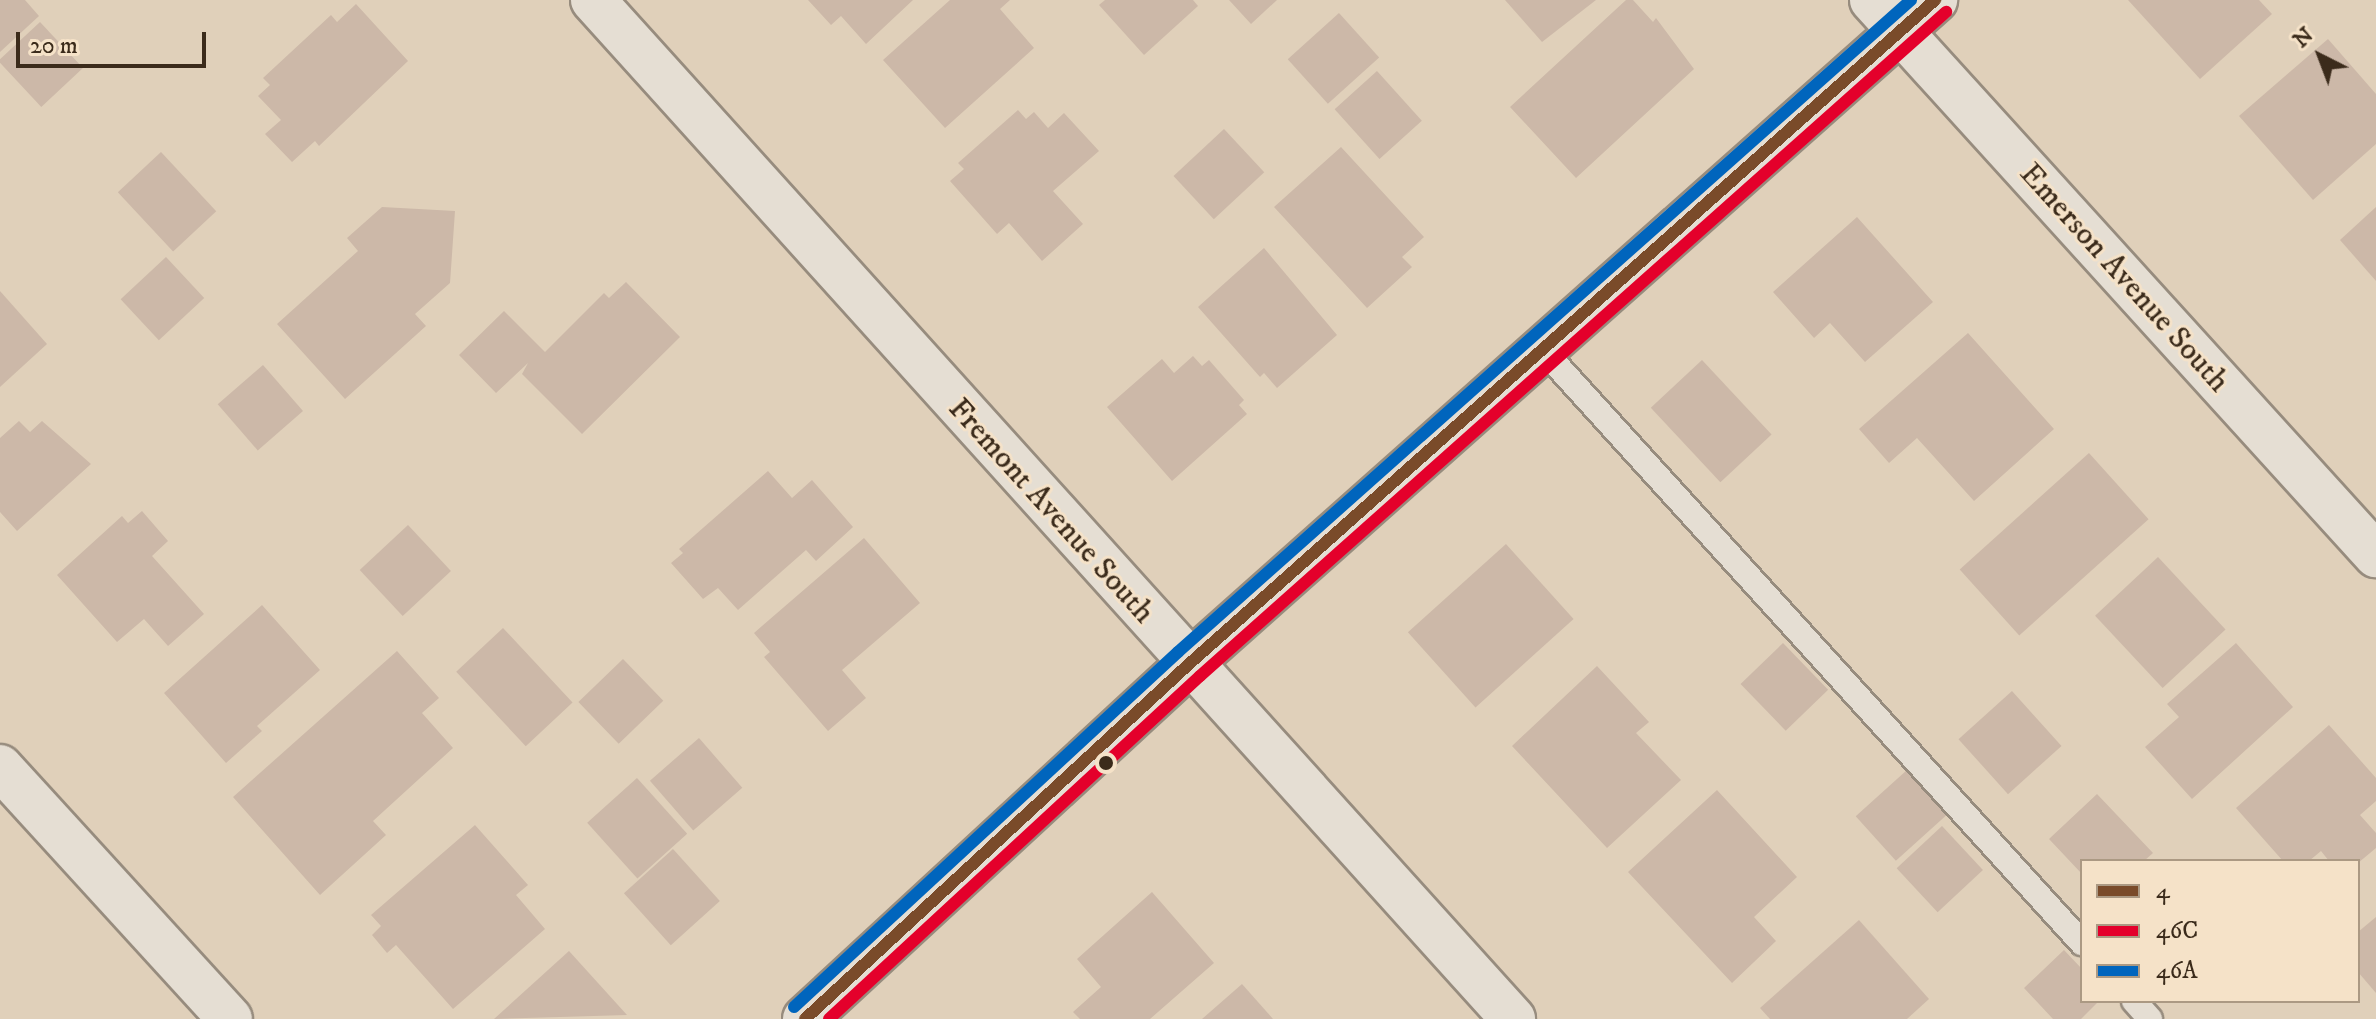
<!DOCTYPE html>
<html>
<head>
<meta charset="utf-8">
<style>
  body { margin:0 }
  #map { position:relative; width:2376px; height:1019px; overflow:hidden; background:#e0d0ba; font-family:"IM FELL DW Pica",serif }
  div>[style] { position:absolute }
  .building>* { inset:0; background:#ccb8a8; transform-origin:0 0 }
  .roads { filter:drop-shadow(2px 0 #978c7e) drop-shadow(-2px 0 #978c7e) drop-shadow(0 2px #978c7e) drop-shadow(0 -2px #978c7e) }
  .lane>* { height:24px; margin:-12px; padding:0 12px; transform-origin:12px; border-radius:12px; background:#e5ded3 }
  .street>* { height:44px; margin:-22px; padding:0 22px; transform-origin:22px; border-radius:22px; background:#e5ded3 }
  .secondary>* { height:44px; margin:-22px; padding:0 22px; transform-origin:22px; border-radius:22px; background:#e5ded3 }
  .bus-1>* { height:12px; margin:-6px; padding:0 6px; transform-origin:6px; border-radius:6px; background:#7a4b2a }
  .bus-2>* { height:12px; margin:-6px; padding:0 6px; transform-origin:6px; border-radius:6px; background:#e4002b }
  .bus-3>* { height:12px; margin:-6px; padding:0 6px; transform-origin:6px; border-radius:6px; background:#0065bd }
  .dots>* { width:22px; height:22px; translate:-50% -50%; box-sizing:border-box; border:4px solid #f5e2c8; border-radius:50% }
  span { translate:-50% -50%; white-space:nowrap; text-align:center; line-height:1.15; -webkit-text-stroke:6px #f5e2c8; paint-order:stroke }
  .street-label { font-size:32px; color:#3b2b1b }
  .legend { position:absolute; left:2080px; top:859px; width:280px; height:144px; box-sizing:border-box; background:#f5e2c8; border:2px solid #ab9983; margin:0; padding:10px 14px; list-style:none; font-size:24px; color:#3b2b1b }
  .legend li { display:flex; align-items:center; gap:16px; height:40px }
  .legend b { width:40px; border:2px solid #ab9983 }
  .north { position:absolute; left:2280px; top:16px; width:80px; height:80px; -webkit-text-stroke:6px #f5e2c8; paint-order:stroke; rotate:318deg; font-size:22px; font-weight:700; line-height:32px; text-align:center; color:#3b2b1b }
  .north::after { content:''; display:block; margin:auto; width:28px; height:36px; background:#3b2b1b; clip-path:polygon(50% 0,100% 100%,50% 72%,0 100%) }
  .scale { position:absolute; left:16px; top:32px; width:190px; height:36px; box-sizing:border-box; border:4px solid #3b2b1b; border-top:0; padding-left:10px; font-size:24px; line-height:28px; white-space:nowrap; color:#3b2b1b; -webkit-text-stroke:6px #f5e2c8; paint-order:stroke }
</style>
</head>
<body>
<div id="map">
  <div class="building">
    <div style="clip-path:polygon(0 0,25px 0,39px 16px,0 52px)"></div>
    <div style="clip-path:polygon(808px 0,913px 0,866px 44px,841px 16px,831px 25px)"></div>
    <div style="clip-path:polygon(950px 0,1010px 0,1000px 9px,1034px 48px,945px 128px,883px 60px)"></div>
    <div style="clip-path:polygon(1105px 0,1193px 0,1198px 6px,1144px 55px,1099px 5px)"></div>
    <div style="clip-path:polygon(1229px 0,1277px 0,1251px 24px)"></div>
    <div style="clip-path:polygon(1505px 0,1596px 0,1542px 42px)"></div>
    <div style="clip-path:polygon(1626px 0,1633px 0,1653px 22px,1656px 18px,1694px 69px,1576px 178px,1510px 107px)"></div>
    <div style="clip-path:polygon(2128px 0,2259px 0,2272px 14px,2200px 79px)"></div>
    <div style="clip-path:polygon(356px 4px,408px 61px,319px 146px,315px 141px,292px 162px,265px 134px,281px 120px,258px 96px,270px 85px,263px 78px,331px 15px,337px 22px)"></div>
    <div style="left:1339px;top:13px;width:60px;height:69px;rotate:48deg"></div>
    <div style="left:40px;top:22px;width:63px;height:57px;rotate:47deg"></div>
    <div style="clip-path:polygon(2328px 39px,2376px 94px,2376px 144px,2313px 200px,2239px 116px)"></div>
    <div style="left:1377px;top:71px;width:67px;height:57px;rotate:48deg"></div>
    <div style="clip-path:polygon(1018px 110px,1026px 119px,1034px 112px,1048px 128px,1064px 113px,1099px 151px,1053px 191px,1083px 224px,1042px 261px,1009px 223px,997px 234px,950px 181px,964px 169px,958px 163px)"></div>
    <div style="left:1224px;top:129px;width:59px;height:69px;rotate:47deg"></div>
    <div style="clip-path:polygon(1341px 147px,1424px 237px,1402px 257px,1412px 267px,1367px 308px,1274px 207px)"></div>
    <div style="left:161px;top:152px;width:81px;height:59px;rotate:47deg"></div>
    <div style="clip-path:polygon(382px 207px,455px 211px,450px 283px,415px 314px,426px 326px,345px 399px,277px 324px,358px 251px,347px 238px)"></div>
    <div style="clip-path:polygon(2376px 207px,2376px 281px,2340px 240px)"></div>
    <div style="clip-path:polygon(1857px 217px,1933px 302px,1865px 362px,1830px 323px,1814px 338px,1773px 292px)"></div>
    <div style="clip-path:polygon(1264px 248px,1337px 335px,1277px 388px,1264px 373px,1260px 377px,1198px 307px)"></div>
    <div style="left:166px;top:257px;width:56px;height:62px;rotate:47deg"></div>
    <div style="clip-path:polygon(626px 282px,680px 337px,582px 434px,522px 374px,528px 363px,496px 393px,459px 355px,504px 311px,545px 352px,604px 293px,609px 298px)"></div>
    <div style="clip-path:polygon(0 291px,47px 344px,0 387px)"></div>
    <div style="clip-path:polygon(1968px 333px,2054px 429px,1974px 501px,1917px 438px,1889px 463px,1859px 429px)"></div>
    <div style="clip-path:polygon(1193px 356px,1202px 366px,1209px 360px,1244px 400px,1239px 405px,1247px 414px,1172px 481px,1107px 407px,1162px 359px,1174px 373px)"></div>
    <div style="left:1702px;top:360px;width:102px;height:70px;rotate:47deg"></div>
    <div style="left:263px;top:365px;width:61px;height:60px;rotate:49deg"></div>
    <div style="clip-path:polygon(19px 421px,30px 432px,42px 421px,91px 464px,17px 531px,0 512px,0 438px)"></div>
    <div style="left:2089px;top:453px;width:89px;height:174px;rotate:48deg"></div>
    <div style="clip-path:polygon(768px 471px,792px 498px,812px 480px,853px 527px,816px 561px,806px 550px,738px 610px,718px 588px,703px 599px,671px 563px,683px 553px,679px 549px)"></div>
    <div style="clip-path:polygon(142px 511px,168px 541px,152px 556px,204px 614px,168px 646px,144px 619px,117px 642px,57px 575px,122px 516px,128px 523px)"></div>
    <div style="left:408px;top:525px;width:63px;height:66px;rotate:47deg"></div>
    <div style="clip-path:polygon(864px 538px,920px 603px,842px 670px,866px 698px,828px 731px,764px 657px,770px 652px,754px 633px)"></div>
    <div style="left:1506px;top:544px;width:101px;height:132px;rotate:48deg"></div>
    <div style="left:2158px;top:557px;width:99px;height:86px;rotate:47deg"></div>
    <div style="clip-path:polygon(262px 605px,320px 670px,257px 726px,262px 731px,226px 763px,164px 693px)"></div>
    <div style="left:503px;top:628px;width:102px;height:64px;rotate:47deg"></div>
    <div style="left:1783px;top:643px;width:65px;height:59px;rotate:46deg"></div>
    <div style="clip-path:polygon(2236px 643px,2293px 707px,2192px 799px,2145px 747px,2179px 717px,2167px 704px)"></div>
    <div style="clip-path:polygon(397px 651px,439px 698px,422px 713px,453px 748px,373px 821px,386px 835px,320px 895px,233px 797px)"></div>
    <div style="left:623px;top:659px;width:58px;height:62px;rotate:46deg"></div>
    <div style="clip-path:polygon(1597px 666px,1649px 722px,1636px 733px,1681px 780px,1607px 848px,1512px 746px)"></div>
    <div style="left:2012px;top:691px;width:74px;height:72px;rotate:48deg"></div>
    <div style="clip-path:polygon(2329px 725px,2376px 778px,2376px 801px,2360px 815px,2376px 833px,2376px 848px,2358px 863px,2329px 861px,2321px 851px,2309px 861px,2283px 861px,2236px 808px)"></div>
    <div style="left:699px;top:738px;width:66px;height:65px;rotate:49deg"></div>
    <div style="left:1907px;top:770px;width:60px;height:69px;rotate:48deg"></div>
    <div style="left:637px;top:778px;width:75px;height:67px;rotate:48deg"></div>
    <div style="clip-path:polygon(1717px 790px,1797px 877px,1754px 917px,1776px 941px,1732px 983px,1628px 872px)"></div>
    <div style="clip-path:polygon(2097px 794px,2153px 853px,2144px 861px,2082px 861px,2082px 874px,2049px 839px)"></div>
    <div style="clip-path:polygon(475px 825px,528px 885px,516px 895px,545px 929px,453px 1009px,396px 945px,387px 953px,372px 935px,381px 926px,371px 915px)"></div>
    <div style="left:1942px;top:826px;width:60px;height:62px;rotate:47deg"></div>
    <div style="left:673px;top:849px;width:70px;height:66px;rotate:48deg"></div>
    <div style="clip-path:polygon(1152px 892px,1214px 963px,1150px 1019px,1080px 1019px,1073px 1012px,1101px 987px,1077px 959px)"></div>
    <div style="clip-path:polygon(2376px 917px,2376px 993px,2358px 972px,2358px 932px)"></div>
    <div style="clip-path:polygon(1859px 920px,1929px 999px,1907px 1019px,1770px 1019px,1760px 1008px)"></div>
    <div style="clip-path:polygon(2064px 950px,2082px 969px,2082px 1001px,2099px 1001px,2081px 1019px,2053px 1019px,2024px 988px)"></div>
    <div style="clip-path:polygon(569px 951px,627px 1015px,494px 1019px)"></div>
    <div style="clip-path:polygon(1242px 984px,1273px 1019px,1202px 1019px)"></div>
  </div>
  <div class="roads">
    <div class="lane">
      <div style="left:1542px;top:349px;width:803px;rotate:47.73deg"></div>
      <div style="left:2134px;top:1001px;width:24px;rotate:48deg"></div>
    </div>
    <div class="street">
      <div style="left:593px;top:0;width:1373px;rotate:47.92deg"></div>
      <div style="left:1872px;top:0;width:750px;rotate:47.76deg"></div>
      <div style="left:0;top:767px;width:341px;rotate:47.6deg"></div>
    </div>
    <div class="secondary">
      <div style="left:805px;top:1019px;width:523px;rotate:-42.75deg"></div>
      <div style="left:1189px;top:664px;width:999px;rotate:-41.67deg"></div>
    </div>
  </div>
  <div class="bus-1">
    <div style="left:805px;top:1019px;width:523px;rotate:-42.75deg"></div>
    <div style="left:1189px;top:664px;width:999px;rotate:-41.67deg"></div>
  </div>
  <div class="bus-2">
    <div style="left:829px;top:1019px;width:505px;rotate:-42.75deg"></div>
    <div style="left:1200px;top:676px;width:999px;rotate:-41.67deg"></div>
  </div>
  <div class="bus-3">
    <div style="left:794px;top:1007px;width:523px;rotate:-42.75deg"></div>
    <div style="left:1178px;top:652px;width:981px;rotate:-41.65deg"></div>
  </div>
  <div class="dots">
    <div style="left:1106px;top:763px;background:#3b2b1b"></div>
  </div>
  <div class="street-label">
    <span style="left:2124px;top:278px;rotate:48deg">Emerson Avenue South</span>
    <span style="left:1051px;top:511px;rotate:48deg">Fremont Avenue South</span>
  </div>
  <ul class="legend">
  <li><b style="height:10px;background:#7a4b2a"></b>4</li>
  <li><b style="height:10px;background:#e4002b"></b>46C</li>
  <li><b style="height:10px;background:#0065bd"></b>46A</li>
  </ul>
  <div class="north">N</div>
  <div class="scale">20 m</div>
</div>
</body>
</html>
